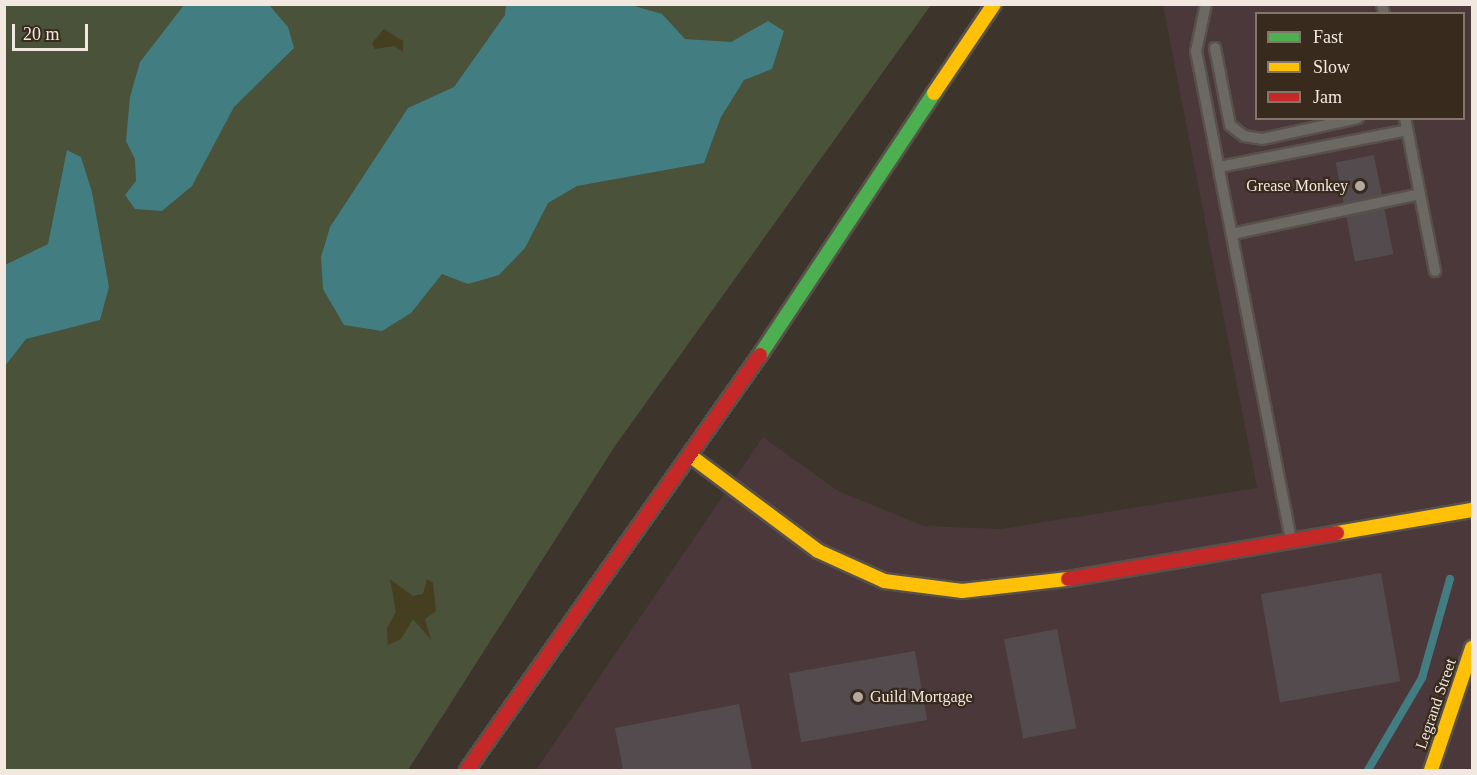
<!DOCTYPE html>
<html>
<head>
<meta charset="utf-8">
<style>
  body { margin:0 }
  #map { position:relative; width:1477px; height:775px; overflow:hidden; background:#3d342c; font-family:Georgia,serif }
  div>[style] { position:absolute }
  .commercial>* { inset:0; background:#4b383a }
  .green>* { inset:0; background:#4a5239 }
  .sand>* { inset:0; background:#463e21 }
  .water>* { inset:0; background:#427d81 }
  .stream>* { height:8px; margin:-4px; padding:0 4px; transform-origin:4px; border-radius:4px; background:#427d81 }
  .building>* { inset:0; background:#544b4f; transform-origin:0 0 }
  .roads { filter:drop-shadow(2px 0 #58514a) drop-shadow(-2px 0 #58514a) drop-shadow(0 2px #58514a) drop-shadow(0 -2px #58514a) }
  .lane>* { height:10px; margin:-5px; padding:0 5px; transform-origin:5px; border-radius:5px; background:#6c6864 }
  .fast>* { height:14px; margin:-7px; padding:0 7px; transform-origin:7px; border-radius:7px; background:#4caf50 }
  .slow>* { height:14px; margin:-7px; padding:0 7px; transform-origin:7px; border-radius:7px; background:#ffc107 }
  .jam>* { height:14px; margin:-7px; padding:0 7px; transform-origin:7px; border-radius:7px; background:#c62828 }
  .dots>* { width:16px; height:16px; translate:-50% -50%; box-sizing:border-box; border:3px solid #382a1d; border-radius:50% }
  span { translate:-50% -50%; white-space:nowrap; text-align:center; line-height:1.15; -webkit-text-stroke:4.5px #382a1d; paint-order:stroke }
  .poi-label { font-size:16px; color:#f2e8e0 }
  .right { translate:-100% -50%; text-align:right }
  .left { translate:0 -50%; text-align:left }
  .street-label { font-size:16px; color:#f2e8e0 }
  .frame { position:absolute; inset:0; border:6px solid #f2e8e0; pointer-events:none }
  .legend { position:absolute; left:1255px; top:12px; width:210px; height:108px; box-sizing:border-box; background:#382a1d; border:2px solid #82766b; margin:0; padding:8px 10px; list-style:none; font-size:18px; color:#f2e8e0 }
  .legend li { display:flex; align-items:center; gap:12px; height:30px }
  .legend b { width:30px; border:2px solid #82766b }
  .scale { position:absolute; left:12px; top:24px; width:76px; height:27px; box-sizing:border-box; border:3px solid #f2e8e0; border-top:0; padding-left:8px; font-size:18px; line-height:21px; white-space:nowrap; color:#f2e8e0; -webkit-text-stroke:4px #382a1d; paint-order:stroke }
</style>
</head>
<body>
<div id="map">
  <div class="commercial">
    <div style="clip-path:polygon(evenodd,1163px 5px,1472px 5px,1472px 770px,536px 770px,763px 437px,838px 491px,924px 526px,1001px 529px,1257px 488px,1163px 5px,1256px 14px,1464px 14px,1464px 118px,1256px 118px,1256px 14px)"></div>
  </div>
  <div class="green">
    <div style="clip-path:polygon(5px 5px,931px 5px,615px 446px,408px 770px,5px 770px)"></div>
  </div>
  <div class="sand">
    <div style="clip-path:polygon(384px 29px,403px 41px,403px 52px,394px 46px,375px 49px,372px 43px)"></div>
    <div style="clip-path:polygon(390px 579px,413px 596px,423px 594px,427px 579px,433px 583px,436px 611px,425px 619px,431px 640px,413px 619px,401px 639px,388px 645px,387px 628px,396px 612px)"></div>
  </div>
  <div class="water">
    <div style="clip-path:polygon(184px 5px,269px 5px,288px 27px,294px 48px,234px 107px,192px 186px,162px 211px,135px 209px,125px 195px,136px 181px,135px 159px,126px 141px,130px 97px,140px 62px)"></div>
    <div style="clip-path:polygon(506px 5px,631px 5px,662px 14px,685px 39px,731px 42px,768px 21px,784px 31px,772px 69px,744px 80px,721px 117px,704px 163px,577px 186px,548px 203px,525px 248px,499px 275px,468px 284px,442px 274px,411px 313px,382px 331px,344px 325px,323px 289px,321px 257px,330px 227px,408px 108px,454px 87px,505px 15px)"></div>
    <div style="clip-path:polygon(67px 150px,81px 157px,92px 192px,109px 287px,100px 320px,26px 339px,5px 366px,5px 265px,48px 244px)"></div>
  </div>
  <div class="stream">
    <div style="left:1368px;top:770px;width:107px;rotate:-59.6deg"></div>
    <div style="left:1422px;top:678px;width:103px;rotate:-74.2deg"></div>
  </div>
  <div class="building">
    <div style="left:1374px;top:155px;width:101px;height:39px;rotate:79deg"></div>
    <div style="left:1381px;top:573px;width:110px;height:122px;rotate:80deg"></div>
    <div style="left:1057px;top:629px;width:101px;height:54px;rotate:79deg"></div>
    <div style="left:915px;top:651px;width:70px;height:128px;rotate:80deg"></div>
    <div style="clip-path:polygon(739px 704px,752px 770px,623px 770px,615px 728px)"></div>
  </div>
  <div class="roads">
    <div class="lane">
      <div style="left:1206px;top:4px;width:48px;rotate:102deg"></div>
      <div style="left:1196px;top:51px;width:499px;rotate:79deg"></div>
      <div style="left:1382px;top:4px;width:10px;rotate:79deg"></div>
      <div style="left:1215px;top:48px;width:78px;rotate:79deg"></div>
      <div style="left:1230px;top:125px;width:18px;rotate:38deg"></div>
      <div style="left:1244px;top:136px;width:18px;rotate:9deg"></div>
      <div style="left:1262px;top:139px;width:98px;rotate:-12.3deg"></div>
      <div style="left:1405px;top:118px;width:156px;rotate:78.9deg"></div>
      <div style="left:1219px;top:167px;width:192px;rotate:-11.1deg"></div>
      <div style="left:1232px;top:234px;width:192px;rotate:-12deg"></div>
    </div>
    <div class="fast">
      <div style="left:760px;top:355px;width:315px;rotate:-56.4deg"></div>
    </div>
    <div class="slow">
      <div style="left:934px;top:93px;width:107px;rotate:-56deg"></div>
      <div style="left:692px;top:457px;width:157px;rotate:36.7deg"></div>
      <div style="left:818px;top:551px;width:72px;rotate:24.4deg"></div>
      <div style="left:884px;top:581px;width:79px;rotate:7.3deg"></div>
      <div style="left:962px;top:591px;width:107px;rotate:-6.5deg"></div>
      <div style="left:1337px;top:533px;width:137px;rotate:-9.7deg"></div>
      <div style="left:1431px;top:770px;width:129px;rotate:-71.4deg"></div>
    </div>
    <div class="jam">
      <div style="left:1068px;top:579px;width:273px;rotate:-9.7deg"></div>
      <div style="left:467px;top:770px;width:508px;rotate:-54.78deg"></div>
    </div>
  </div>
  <div class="dots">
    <div style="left:1360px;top:186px;background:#b3a9a1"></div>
    <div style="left:858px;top:697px;background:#b3a9a1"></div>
  </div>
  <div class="poi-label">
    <span class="right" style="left:1348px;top:186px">Grease Monkey</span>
    <span class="left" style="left:870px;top:697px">Guild Mortgage</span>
  </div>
  <div class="street-label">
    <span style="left:1436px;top:704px;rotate:-71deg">Legrand Street</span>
  </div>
  <div class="frame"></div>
  <ul class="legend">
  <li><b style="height:8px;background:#4caf50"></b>Fast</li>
  <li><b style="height:8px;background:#ffc107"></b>Slow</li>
  <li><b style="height:8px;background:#c62828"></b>Jam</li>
  </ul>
  <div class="scale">20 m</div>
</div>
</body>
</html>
